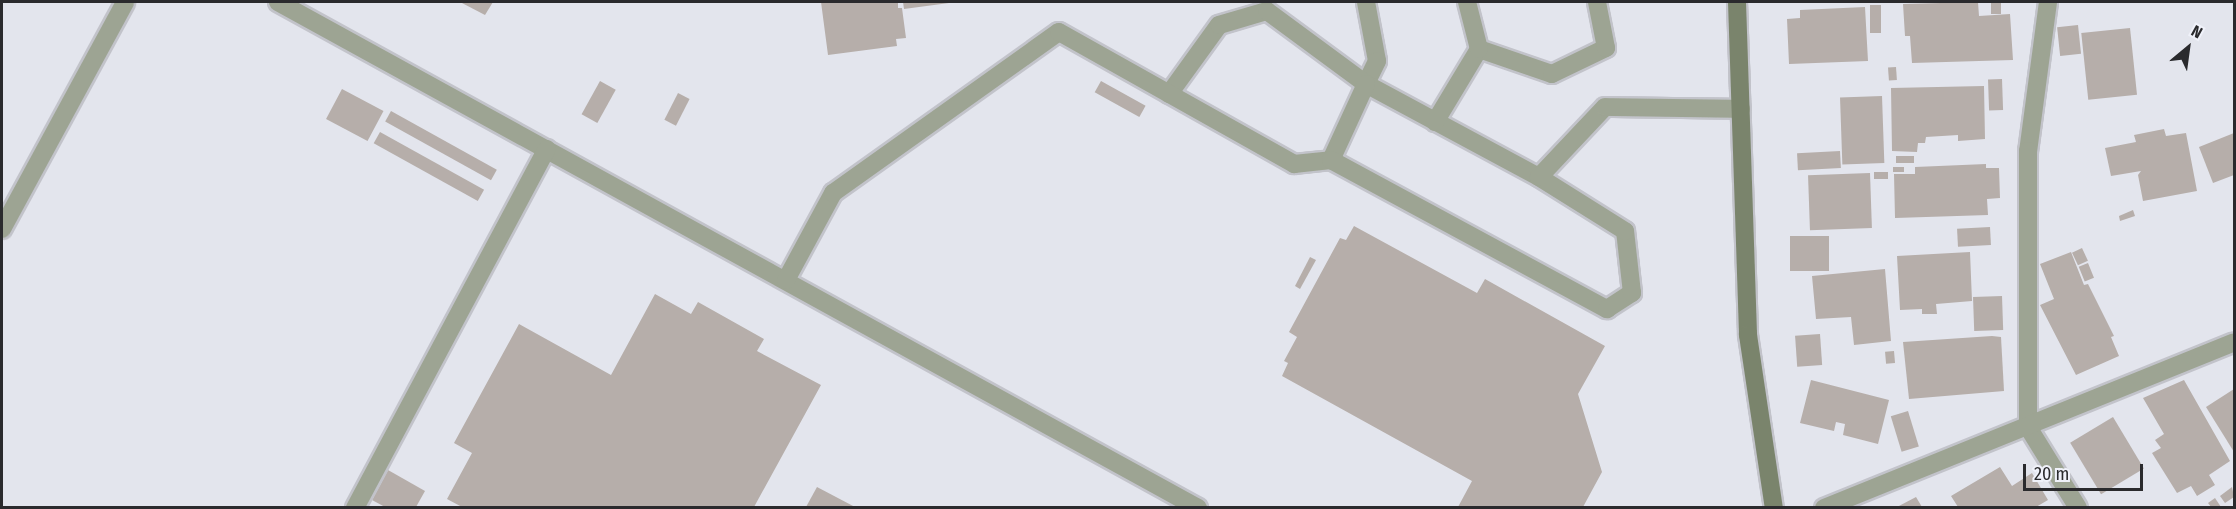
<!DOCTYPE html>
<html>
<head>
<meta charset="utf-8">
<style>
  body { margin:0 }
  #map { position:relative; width:2236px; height:509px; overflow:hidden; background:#e3e5ed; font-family:"Fira Sans Condensed",sans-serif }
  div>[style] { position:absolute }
  .building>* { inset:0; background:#b6aeaa; transform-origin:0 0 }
  .roads { filter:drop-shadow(2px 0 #c2c3ca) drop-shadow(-2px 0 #c2c3ca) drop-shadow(0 2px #c2c3ca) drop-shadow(0 -2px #c2c3ca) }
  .lane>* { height:18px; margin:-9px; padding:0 9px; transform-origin:9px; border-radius:9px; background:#9da493 }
  .street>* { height:18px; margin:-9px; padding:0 9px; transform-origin:9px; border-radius:9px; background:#9da493 }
  .secondary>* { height:18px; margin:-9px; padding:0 9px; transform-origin:9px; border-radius:9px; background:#7a846c }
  span { translate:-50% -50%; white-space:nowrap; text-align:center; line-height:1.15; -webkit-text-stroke:6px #f0f2fa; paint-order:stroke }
  .frame { position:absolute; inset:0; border:3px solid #2a2a2d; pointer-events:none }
  .north { position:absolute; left:2158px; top:18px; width:60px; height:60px; -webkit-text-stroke:4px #f0f2fa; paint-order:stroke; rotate:29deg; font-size:16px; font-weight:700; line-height:24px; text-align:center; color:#2a2a2d }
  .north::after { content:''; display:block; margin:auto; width:21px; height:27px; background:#2a2a2d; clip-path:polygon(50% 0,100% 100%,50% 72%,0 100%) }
  .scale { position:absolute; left:2023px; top:464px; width:120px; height:27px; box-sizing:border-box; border:3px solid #2a2a2d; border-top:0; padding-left:8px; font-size:18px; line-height:21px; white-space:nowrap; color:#2a2a2d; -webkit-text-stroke:4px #f0f2fa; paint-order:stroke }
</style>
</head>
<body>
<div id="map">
  <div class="building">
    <div style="clip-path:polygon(460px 2px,493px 2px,485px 15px)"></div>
    <div style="clip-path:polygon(821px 2px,898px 2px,898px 8px,902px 8px,906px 38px,896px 39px,897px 46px,828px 55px)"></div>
    <div style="clip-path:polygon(903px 2px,949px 2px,949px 3px,904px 9px)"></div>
    <div style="clip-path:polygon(1978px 2px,1979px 16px,2010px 14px,2013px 60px,1912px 63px,1910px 36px,1905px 36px,1903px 4px)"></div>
    <div style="left:1991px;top:2px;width:10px;height:12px"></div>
    <div style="left:1870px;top:5px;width:11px;height:28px"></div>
    <div style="clip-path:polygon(1865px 7px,1868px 61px,1789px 64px,1787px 19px,1800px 18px,1800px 10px)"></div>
    <div style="left:2078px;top:25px;width:29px;height:21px;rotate:84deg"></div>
    <div style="left:2130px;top:28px;width:67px;height:49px;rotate:84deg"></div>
    <div style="left:1896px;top:67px;width:13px;height:8px;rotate:86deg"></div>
    <div style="left:2002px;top:79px;width:31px;height:14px;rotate:88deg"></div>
    <div style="left:600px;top:81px;width:18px;height:38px;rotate:29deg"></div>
    <div style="left:1101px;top:81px;width:51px;height:13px;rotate:29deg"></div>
    <div style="clip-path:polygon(1984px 86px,1985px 139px,1958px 141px,1958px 135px,1926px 137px,1925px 143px,1918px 143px,1917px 152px,1892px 151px,1891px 88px)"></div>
    <div style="left:342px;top:89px;width:47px;height:34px;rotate:28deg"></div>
    <div style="left:678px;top:93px;width:13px;height:30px;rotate:27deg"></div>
    <div style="left:1882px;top:96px;width:67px;height:42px;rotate:88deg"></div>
    <div style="left:391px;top:111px;width:121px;height:12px;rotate:29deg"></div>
    <div style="clip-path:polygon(2164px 129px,2166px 136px,2186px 133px,2197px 191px,2143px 201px,2138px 175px,2141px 171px,2111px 176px,2105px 148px,2136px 142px,2134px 135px)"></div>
    <div style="left:380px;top:132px;width:119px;height:13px;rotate:29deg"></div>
    <div style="clip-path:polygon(2234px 133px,2234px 175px,2213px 183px,2199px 147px)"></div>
    <div style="left:1840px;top:151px;width:17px;height:43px;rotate:87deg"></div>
    <div style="left:1914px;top:156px;width:7px;height:18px;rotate:90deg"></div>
    <div style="clip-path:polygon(1986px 164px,1986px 168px,1999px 168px,2000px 198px,1987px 199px,1988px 215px,1895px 218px,1894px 174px,1915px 174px,1915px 167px)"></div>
    <div style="left:1904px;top:167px;width:5px;height:11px;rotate:90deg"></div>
    <div style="left:1874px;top:172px;width:14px;height:7px"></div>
    <div style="left:1870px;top:173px;width:55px;height:62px;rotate:88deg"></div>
    <div style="clip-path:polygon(2133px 210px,2135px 216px,2120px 221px,2119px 216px)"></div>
    <div style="clip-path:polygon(1354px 226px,1477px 293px,1485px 279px,1605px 346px,1578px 394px,1602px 472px,1583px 507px,1458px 507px,1472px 481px,1282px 376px,1288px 363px,1284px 361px,1297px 337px,1289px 332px,1340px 238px,1346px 240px)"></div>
    <div style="left:1990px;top:227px;width:18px;height:33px;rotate:87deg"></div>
    <div style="left:1829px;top:236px;width:35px;height:39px;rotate:90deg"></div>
    <div style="left:2082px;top:248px;width:14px;height:11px;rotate:65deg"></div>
    <div style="clip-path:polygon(1970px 252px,1972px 301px,1936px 304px,1937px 314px,1922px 314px,1922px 309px,1900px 310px,1897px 256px)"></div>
    <div style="clip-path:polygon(2071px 252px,2084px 285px,2088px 284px,2114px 336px,2111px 337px,2119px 356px,2076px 375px,2040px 305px,2054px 299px,2040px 264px)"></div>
    <div style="clip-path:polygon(1310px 257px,1316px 260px,1300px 289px,1295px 286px)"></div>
    <div style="left:2088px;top:263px;width:16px;height:10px;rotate:68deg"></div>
    <div style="clip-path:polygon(1885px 269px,1891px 341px,1854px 345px,1851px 317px,1816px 319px,1812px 276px)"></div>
    <div style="clip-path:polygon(655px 294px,691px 314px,698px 302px,764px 339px,757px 351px,821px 385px,754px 507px,462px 507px,447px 499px,472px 453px,454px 443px,519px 324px,611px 375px)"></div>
    <div style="left:2002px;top:296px;width:34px;height:29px;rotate:88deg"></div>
    <div style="left:1820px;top:334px;width:31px;height:25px;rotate:86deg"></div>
    <div style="clip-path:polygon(1992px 336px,2001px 337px,2004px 391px,1909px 399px,1903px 342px)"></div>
    <div style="left:1894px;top:351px;width:12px;height:9px;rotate:85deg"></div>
    <div style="clip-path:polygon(1811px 380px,1889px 400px,1878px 444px,1843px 435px,1845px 424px,1836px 422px,1834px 431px,1800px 423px)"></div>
    <div style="clip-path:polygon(2184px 380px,2230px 461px,2209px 475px,2215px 485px,2197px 496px,2191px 486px,2177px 493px,2152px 453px,2161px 448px,2155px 440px,2164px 434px,2143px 398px)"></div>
    <div style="clip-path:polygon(2234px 389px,2234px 452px,2206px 407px)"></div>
    <div style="left:1908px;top:411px;width:37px;height:18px;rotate:73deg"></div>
    <div style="left:2113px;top:417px;width:60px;height:50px;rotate:59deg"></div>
    <div style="clip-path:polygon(2000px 467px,2012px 486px,2032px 473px,2048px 500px,2036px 507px,1958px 507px,1951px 496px)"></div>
    <div style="clip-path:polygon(388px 470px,425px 491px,416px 507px,385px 507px,372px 500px)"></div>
    <div style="clip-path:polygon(817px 487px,855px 507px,806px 507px)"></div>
    <div style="clip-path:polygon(2232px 487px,2234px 497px,2225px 503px,2220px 496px)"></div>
    <div style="clip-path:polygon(1916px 497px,1922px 507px,1897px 507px)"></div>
    <div style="clip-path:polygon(2215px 498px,2221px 507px,2211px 507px,2208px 503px)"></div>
  </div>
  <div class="roads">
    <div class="lane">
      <div style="left:278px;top:2px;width:1050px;rotate:28.81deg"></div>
      <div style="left:1366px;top:2px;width:60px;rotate:79.4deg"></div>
      <div style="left:1377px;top:61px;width:25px;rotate:116deg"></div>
      <div style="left:1366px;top:84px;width:196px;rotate:28.3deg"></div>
      <div style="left:1479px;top:49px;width:77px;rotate:18.9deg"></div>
      <div style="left:1552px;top:74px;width:60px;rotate:-25.7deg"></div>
      <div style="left:1606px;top:48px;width:47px;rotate:-101.1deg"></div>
      <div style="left:1169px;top:94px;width:85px;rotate:-54.1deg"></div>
      <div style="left:1219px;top:25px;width:50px;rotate:-16.3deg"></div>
      <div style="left:1267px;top:11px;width:123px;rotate:36.4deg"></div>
      <div style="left:1366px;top:84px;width:84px;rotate:114.7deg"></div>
      <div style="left:1435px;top:122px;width:85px;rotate:-58.9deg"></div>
      <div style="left:1479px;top:49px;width:49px;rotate:-104.3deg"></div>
      <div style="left:2px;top:229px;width:258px;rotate:-61.5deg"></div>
      <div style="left:786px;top:280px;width:99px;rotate:-61.6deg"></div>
      <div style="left:833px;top:193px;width:277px;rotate:-35.5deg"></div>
      <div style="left:1059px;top:32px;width:270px;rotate:29.3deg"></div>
      <div style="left:1294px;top:164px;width:37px;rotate:-6deg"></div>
      <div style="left:1331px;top:160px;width:314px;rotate:28.4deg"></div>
      <div style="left:1607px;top:309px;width:30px;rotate:-33deg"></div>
      <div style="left:1632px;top:293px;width:62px;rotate:-96.4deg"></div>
      <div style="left:1625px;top:231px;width:102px;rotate:-147.9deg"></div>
      <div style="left:1539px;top:177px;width:96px;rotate:-46.7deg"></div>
      <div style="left:1605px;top:107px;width:136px;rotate:0.8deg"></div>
      <div style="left:355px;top:508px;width:407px;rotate:-61.9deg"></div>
    </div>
    <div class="street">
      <div style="left:2048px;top:2px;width:150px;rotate:97.6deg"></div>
      <div style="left:2028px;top:151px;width:276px;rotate:90deg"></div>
      <div style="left:2028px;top:427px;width:95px;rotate:58.3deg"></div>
      <div style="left:1824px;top:508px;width:442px;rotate:-22deg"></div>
    </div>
    <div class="secondary">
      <div style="left:1737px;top:2px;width:333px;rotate:88.1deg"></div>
      <div style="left:1748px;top:335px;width:175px;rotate:81.5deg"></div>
    </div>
  </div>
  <div class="frame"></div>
  <div class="north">N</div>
  <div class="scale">20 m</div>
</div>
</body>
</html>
